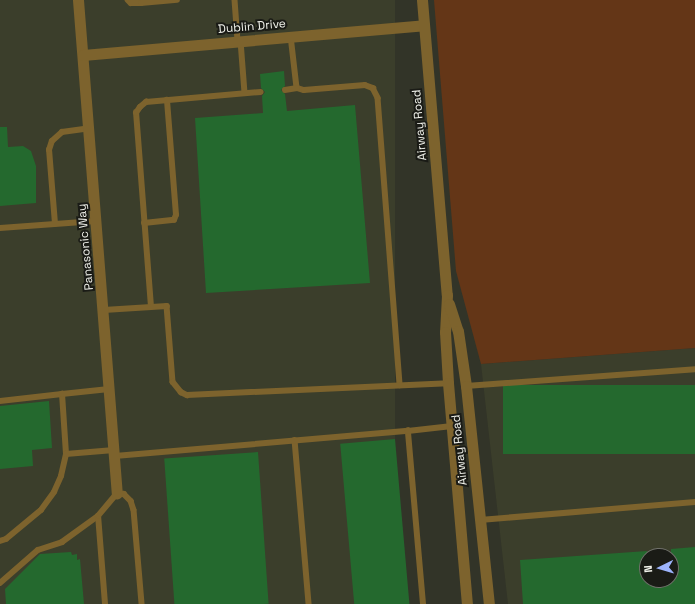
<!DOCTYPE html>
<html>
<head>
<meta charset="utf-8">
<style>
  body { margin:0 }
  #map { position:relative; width:695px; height:604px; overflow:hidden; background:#323428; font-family:"Space Grotesk",sans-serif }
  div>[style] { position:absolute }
  .built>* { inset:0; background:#3b3e2b; transform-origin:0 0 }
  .green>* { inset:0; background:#643617 }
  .building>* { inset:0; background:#24692e; transform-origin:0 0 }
  .service>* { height:5.5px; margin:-2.75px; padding:0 2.75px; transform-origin:2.75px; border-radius:2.75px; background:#7d632d }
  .minor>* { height:11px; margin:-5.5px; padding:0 5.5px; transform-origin:5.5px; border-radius:5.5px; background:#7d632d }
  .tertiary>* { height:11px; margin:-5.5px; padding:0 5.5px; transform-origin:5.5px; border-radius:5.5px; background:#7d632d }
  span { translate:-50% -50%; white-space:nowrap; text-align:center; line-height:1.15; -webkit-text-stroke:4px #1a1b16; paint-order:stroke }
  .street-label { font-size:12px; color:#f1f2eb }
  .north { position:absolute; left:639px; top:548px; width:40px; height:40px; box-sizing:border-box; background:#1a1b16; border:1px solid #70716b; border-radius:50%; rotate:265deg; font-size:11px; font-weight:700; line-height:16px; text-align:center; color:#f1f2eb }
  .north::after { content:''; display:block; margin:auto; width:14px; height:18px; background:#9db4fd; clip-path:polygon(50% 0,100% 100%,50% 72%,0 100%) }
</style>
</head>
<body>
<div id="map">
  <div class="built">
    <div style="left:0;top:0;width:395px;height:604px"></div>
    <div style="clip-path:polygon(evenodd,695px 348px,695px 604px,508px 604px,481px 364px,695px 348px,647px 556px,671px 556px,671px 580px,647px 580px,647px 556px)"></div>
  </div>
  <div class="green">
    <div style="clip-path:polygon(434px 0,695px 0,695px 348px,481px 364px,456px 271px)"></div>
  </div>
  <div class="building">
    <div style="clip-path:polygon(284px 71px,285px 86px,281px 90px,285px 94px,287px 111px,355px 105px,370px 283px,206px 293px,195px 118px,263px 113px,262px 96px,265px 92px,261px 88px,260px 74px)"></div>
    <div style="clip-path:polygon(0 127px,7px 127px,8px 147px,23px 146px,31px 151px,36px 166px,36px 203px,0 206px)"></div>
    <div style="left:695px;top:385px;width:69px;height:192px;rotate:90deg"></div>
    <div style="clip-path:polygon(49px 401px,52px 448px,32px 450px,33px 466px,0 469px,0 406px)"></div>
    <div style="left:395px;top:439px;width:166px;height:55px;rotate:85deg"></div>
    <div style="left:258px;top:452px;width:152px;height:94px;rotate:86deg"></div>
    <div style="clip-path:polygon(695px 547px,695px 604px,523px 604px,520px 560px,647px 551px,647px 580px,671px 580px,671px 549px)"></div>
    <div style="clip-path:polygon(71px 552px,72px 555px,77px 554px,77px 560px,80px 559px,84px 604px,6px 604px,5px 589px,40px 554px)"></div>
  </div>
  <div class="service">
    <div style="left:128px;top:0;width:4px;rotate:45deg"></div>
    <div style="left:131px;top:3px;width:10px"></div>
    <div style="left:141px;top:3px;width:36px;rotate:-5deg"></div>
    <div style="left:235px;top:0;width:41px;rotate:85.8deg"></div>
    <div style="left:291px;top:36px;width:52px;rotate:83.4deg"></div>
    <div style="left:297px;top:88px;width:7px;rotate:16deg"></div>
    <div style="left:304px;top:90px;width:61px;rotate:-4.7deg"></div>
    <div style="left:365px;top:85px;width:9px;rotate:21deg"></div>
    <div style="left:373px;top:88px;width:11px;rotate:63deg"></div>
    <div style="left:378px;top:98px;width:288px;rotate:85.6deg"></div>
    <div style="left:241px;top:41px;width:52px;rotate:85.6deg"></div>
    <div style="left:285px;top:90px;width:12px;rotate:-9deg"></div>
    <div style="left:144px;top:223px;width:30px;rotate:-6deg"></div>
    <div style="left:174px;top:220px;width:5px;rotate:-68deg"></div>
    <div style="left:176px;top:215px;width:115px;rotate:-94.5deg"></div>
    <div style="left:55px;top:224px;width:74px;rotate:-94.6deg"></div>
    <div style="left:49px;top:150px;width:9px;rotate:-72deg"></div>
    <div style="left:52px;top:141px;width:13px;rotate:-42deg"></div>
    <div style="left:62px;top:132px;width:27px;rotate:-8deg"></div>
    <div style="left:0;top:228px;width:96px;rotate:-4.2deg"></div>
    <div style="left:151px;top:307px;width:195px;rotate:-94.4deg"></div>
    <div style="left:136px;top:113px;width:7px;rotate:-56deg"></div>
    <div style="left:140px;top:107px;width:8px;rotate:-40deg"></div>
    <div style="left:146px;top:102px;width:115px;rotate:-5deg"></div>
    <div style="left:104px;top:310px;width:63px;rotate:-3.6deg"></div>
    <div style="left:167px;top:306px;width:76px;rotate:85.5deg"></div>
    <div style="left:173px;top:382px;width:13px;rotate:51deg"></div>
    <div style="left:181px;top:392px;width:7px;rotate:27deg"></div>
    <div style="left:187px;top:395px;width:261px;rotate:-2.6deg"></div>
    <div style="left:466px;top:386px;width:230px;rotate:-4.2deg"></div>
    <div style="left:0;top:401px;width:62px;rotate:-6.4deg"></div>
    <div style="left:295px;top:440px;width:165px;rotate:85.1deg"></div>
    <div style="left:66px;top:454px;width:60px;rotate:-93.8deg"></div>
    <div style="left:62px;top:394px;width:47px;rotate:-6.1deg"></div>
    <div style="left:115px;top:456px;width:294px;rotate:-4.9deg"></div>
    <div style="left:480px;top:520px;width:216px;rotate:-4.8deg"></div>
    <div style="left:0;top:541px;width:6px;rotate:-18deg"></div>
    <div style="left:6px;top:539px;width:45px;rotate:-39.6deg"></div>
    <div style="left:41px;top:510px;width:22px;rotate:-54deg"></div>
    <div style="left:54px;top:492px;width:17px;rotate:-66deg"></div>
    <div style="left:61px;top:476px;width:23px;rotate:-77deg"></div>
    <div style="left:66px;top:454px;width:48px;rotate:-4.8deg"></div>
    <div style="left:0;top:583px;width:50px;rotate:-41deg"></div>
    <div style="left:38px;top:550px;width:25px;rotate:-18deg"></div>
    <div style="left:62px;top:542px;width:44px;rotate:-35.8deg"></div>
    <div style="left:105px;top:604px;width:88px;rotate:-94.5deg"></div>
    <div style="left:98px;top:516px;width:30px;rotate:-50deg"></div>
    <div style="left:117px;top:493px;width:7px;rotate:8deg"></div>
    <div style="left:124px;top:494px;width:10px;rotate:45deg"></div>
    <div style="left:131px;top:501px;width:9px;rotate:72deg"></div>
    <div style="left:134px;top:510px;width:94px;rotate:85.1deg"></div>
    <div style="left:423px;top:604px;width:174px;rotate:-95deg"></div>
    <div style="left:408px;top:431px;width:44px;rotate:-6.5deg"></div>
  </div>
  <div class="minor">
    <div style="left:78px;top:0;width:495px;rotate:85.5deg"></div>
    <div style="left:83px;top:55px;width:342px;rotate:-5deg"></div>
  </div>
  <div class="tertiary">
    <div style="left:422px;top:0;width:296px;rotate:85.2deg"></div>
    <div style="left:447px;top:295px;width:37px;rotate:93deg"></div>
    <div style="left:445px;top:332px;width:51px;rotate:86.6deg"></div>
    <div style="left:448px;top:383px;width:222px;rotate:85.1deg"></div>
    <div style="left:449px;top:304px;width:28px;rotate:72deg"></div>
    <div style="left:458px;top:331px;width:56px;rotate:81.7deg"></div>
    <div style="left:466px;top:386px;width:219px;rotate:84deg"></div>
  </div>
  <div class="street-label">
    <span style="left:252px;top:27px;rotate:-5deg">Dublin Drive</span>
    <span style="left:420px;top:125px;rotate:-95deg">Airway Road</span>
    <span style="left:86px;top:247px;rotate:-95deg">Panasonic Way</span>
    <span style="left:460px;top:450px;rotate:-96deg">Airway Road</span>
  </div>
  <div class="north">N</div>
</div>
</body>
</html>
